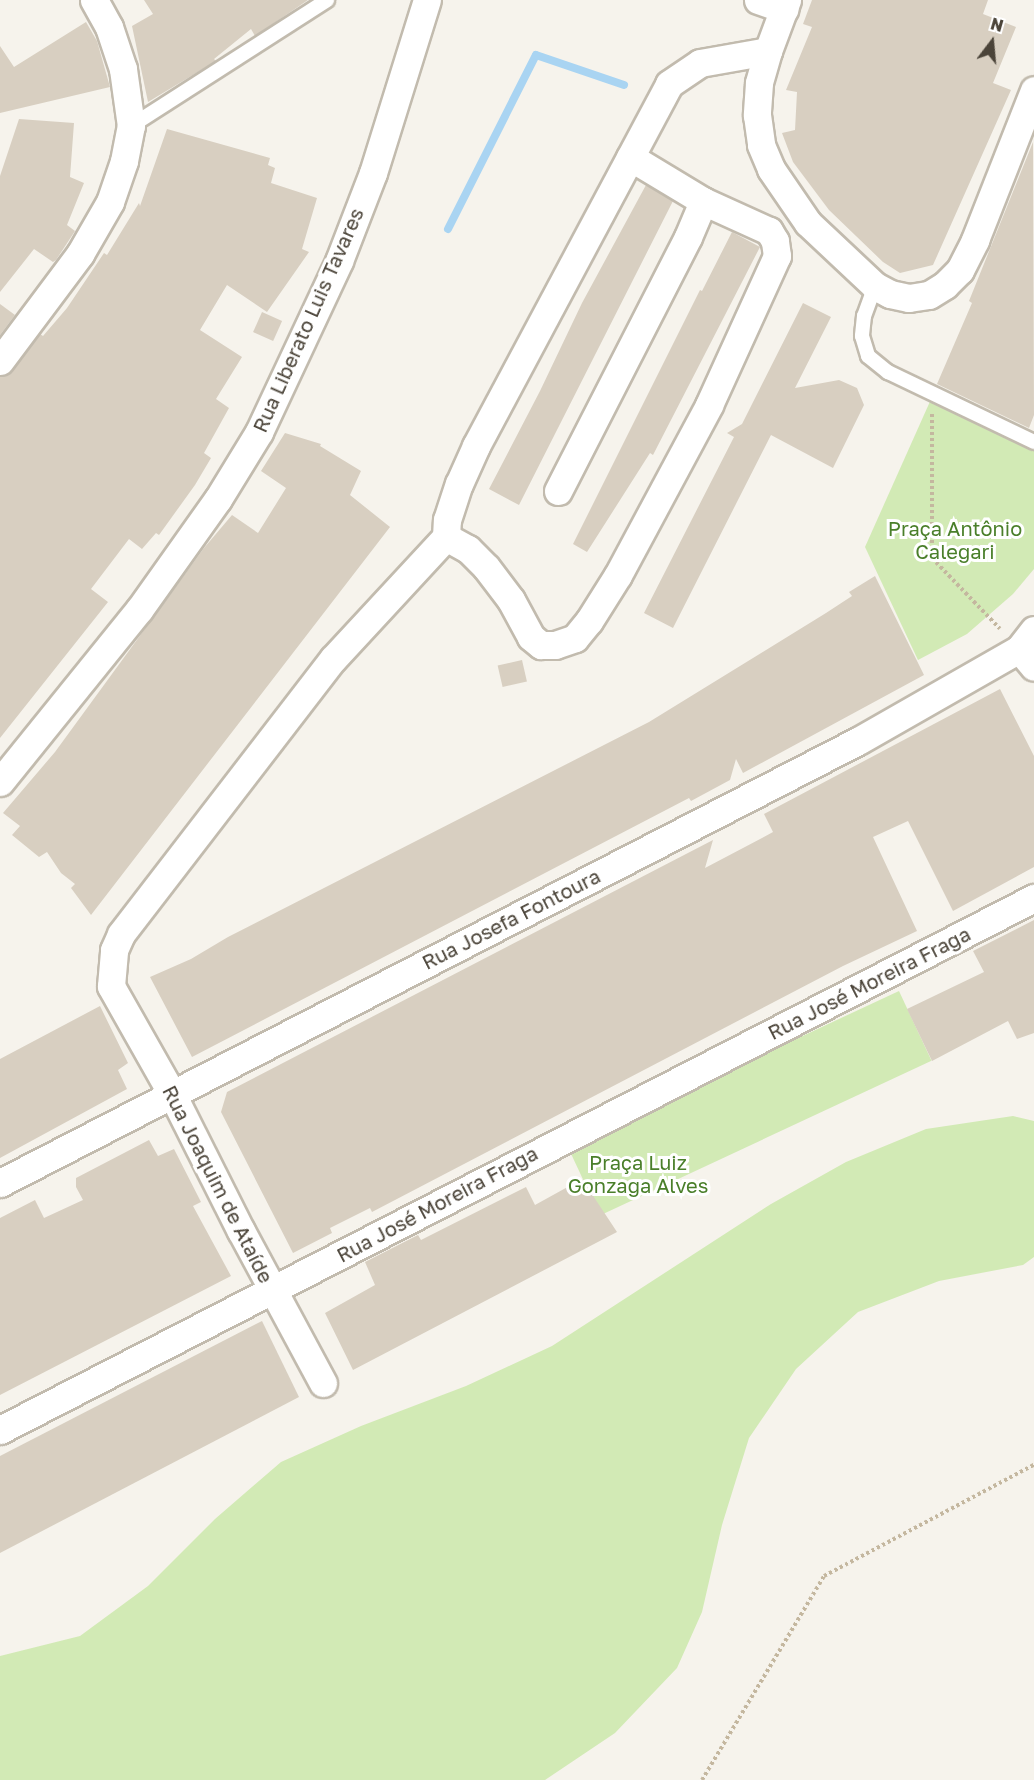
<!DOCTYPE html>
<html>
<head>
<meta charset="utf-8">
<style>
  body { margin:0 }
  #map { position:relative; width:1034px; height:1780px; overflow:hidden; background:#f6f3ec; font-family:"Golos Text",sans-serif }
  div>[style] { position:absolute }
  .green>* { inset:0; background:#d2eab5; transform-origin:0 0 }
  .stream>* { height:8px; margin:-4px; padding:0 4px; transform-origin:4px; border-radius:4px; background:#a9d4f2 }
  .building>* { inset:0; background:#d8cfc1; transform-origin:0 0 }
  .path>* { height:4px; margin-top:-2px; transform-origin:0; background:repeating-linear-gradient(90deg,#c4b79f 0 3px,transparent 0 6px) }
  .roads { filter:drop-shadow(2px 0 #c2bbae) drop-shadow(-2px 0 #c2bbae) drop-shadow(0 2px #c2bbae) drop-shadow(0 -2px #c2bbae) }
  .lane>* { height:14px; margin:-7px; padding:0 7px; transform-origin:7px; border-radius:7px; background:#fff }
  .street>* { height:27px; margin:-13.5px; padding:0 13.5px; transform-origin:13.5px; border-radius:13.5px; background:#fff }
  span { translate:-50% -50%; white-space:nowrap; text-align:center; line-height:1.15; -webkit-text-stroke:6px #fff; paint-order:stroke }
  .street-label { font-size:20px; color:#4b4439 }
  .park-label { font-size:20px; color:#4a7f2a }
  .north { position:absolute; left:962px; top:12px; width:60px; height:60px; -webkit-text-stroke:4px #fff; paint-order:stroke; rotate:16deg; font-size:16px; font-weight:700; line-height:24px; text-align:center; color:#4b4439 }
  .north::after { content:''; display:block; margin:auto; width:21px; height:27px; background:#4b4439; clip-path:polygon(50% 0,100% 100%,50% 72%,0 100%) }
</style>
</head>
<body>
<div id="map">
  <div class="green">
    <div style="clip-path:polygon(932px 397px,1034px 446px,1034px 569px,1013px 594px,967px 634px,918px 660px,865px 547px)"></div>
    <div style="left:899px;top:991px;width:77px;height:366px;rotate:65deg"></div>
    <div style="clip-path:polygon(1013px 1116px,1034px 1121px,1034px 1257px,1023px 1265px,939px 1281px,858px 1312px,796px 1369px,749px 1438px,722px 1525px,702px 1612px,677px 1668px,615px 1733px,545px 1780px,0 1780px,0 1656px,80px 1636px,148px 1586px,215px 1519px,281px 1462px,361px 1426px,466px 1386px,552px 1346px,771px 1204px,846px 1162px,926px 1129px)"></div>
  </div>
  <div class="stream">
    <div style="left:448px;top:229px;width:195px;rotate:-63.2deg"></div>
    <div style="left:536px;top:55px;width:93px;rotate:18.8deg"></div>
  </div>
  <div class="building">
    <div style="clip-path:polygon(144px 0,308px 0,255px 36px,251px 29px,214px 59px,216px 61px,148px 102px,132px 26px,153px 14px)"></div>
    <div style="clip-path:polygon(812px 0,988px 0,983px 14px,1016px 27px,993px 83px,1011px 90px,933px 265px,900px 273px,883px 262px,829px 210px,793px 162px,782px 133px,795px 130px,797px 92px,786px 90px,812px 27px,803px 24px)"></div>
    <div style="clip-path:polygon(86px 22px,97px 41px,110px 87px,0 113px,0 46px,14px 67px)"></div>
    <div style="clip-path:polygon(19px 119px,74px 123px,70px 177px,84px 183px,67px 225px,75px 231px,56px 260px,53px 262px,34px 249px,0 292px,0 176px)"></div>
    <div style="clip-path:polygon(167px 129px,270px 158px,268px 165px,275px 168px,271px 183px,317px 198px,302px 249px,309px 252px,267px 312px,227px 285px,200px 330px,242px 357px,216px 399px,229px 408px,204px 453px,211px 458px,195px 485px,159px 535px,156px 533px,142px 549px,129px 539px,91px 589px,108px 602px,0 738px,0 376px,12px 371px,40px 334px,43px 336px,67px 308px,104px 253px,107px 255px,139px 203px,140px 206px)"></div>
    <div style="clip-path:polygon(1033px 142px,1034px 415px,1029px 428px,937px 384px,972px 303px,969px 301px)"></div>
    <div style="clip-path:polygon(646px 185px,673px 201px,519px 505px,489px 489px,540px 391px,582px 303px)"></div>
    <div style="clip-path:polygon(732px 232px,760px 247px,653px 455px,650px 453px,587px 552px,573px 544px,700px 290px,702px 291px)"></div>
    <div style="clip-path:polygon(803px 303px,831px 317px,795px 388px,839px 380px,857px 388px,864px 405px,833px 468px,771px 435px,673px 628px,644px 613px,734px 437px,727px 433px,742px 424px)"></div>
    <div style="clip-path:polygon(0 304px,15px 315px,0 335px)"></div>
    <div style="left:262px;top:312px;width:22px;height:22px;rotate:24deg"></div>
    <div style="clip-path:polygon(285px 433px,321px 444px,320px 446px,361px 471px,350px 495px,390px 527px,91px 915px,71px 888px,75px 884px,61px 873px,47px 852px,39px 857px,12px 835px,20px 826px,3px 813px,55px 752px,204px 548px,232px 515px,258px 533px,286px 488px,261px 471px)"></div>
    <div style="clip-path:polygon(875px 576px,924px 675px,743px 773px,736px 759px,730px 780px,691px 801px,689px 798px,192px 1057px,150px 977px,191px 959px,228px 937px,649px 722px,826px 613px,852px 596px,849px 592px)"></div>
    <div style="left:522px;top:660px;width:22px;height:25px;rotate:77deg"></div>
    <div style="clip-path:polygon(1000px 689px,1034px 756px,1034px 867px,953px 911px,908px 821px,873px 837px,917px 931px,843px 966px,372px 1212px,370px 1208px,330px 1228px,332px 1233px,293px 1253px,221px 1112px,227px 1092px,713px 840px,705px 868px,762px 838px,773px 832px,764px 814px)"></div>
    <div style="clip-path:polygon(1034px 920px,1034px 1033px,1017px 1039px,1008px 1021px,932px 1061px,907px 1009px,984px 972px,973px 951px)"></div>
    <div style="clip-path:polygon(100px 1006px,128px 1063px,118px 1070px,127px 1089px,0 1158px,0 1059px)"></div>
    <div style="clip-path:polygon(149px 1140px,158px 1156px,174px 1149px,201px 1202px,193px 1206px,231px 1276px,0 1395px,0 1218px,35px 1200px,44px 1218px,83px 1200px,76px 1187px,76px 1178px)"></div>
    <div style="clip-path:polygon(582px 1179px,617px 1232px,353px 1370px,325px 1313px,375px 1285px,365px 1262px,418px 1235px,421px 1240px,526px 1187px,535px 1205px)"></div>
    <div style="clip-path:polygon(262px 1321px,299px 1397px,0 1553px,0 1456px)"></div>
  </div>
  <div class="path">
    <div style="left:932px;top:414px;width:144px;rotate:90deg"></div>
    <div style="left:932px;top:558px;width:98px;rotate:46.2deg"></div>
    <div style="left:702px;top:1780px;width:238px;rotate:-59.1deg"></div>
    <div style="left:824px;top:1576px;width:238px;rotate:-27.9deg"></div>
  </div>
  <div class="roads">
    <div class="lane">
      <div style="left:131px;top:126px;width:233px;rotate:-32.7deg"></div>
      <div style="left:875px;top:286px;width:32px;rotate:110deg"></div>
      <div style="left:864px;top:316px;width:20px;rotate:96deg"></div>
      <div style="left:862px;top:336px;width:21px;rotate:73deg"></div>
      <div style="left:868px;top:356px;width:26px;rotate:39deg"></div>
      <div style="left:888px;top:372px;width:162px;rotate:25.6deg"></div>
    </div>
    <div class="street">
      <div style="left:758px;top:0;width:28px;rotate:19deg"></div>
      <div style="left:787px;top:0;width:54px;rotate:110.4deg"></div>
      <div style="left:768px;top:51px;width:33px;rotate:106deg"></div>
      <div style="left:759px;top:83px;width:32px;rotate:94deg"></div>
      <div style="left:757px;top:115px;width:30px;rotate:82deg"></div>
      <div style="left:761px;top:145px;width:26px;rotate:67deg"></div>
      <div style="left:771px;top:169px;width:65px;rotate:55.6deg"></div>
      <div style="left:808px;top:223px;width:92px;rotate:43.2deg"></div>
      <div style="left:875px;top:286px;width:17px;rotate:28deg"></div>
      <div style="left:890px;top:294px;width:19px;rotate:12deg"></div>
      <div style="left:909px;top:298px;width:20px;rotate:-9deg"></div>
      <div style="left:929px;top:295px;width:19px;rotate:-32deg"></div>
      <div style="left:945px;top:285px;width:21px;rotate:-45deg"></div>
      <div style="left:960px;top:270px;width:34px;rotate:-63deg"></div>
      <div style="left:975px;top:240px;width:161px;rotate:-68.5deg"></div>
      <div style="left:0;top:361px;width:134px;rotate:-53.2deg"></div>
      <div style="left:80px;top:254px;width:60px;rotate:-60deg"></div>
      <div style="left:110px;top:202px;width:43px;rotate:-71.1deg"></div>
      <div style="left:124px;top:161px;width:36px;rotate:-79deg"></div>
      <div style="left:131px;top:126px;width:58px;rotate:-98deg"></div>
      <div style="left:123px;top:69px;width:44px;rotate:-108.4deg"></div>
      <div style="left:109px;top:27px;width:31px;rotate:-119deg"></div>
      <div style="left:558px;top:491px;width:285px;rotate:-62.9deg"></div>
      <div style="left:688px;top:237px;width:39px;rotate:-67deg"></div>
      <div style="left:703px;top:201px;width:85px;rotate:-148.9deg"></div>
      <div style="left:446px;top:537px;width:25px;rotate:29deg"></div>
      <div style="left:468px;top:549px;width:25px;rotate:45deg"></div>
      <div style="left:486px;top:567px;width:41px;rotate:52.9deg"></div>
      <div style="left:511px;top:600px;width:42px;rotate:61.6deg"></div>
      <div style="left:531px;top:637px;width:13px;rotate:39deg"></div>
      <div style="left:541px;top:645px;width:14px"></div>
      <div style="left:555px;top:645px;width:21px;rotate:-19deg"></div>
      <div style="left:575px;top:638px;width:22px;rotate:-51deg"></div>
      <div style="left:589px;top:621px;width:54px;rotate:-57.8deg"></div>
      <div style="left:618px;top:575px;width:193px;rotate:-61.8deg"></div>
      <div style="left:709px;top:405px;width:164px;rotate:-65.5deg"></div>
      <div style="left:777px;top:256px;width:15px;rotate:-98deg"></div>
      <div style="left:775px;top:241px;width:12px;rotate:-121deg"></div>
      <div style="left:769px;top:231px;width:72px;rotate:-155.6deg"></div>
      <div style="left:1019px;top:649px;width:23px;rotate:50deg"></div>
      <div style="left:0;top:782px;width:221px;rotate:-51.1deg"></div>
      <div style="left:139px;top:610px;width:136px;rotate:-54.6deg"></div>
      <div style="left:218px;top:499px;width:79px;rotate:-58.5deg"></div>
      <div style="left:259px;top:432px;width:189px;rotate:-64.9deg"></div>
      <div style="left:339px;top:261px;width:94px;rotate:-68.9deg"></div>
      <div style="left:373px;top:173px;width:181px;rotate:-72.7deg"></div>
      <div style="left:0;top:1183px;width:965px;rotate:-27.26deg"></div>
      <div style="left:858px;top:741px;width:185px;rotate:-29.7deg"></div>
      <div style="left:1019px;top:649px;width:24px;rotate:-52deg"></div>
      <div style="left:323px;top:1383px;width:173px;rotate:-118.3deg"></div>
      <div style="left:241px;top:1231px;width:153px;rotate:-116.7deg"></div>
      <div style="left:172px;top:1094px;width:124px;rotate:-119.5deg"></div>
      <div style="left:111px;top:986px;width:36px;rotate:-85deg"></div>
      <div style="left:114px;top:950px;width:17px;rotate:-66deg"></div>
      <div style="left:121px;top:934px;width:347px;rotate:-52.4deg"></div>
      <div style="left:333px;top:659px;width:166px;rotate:-47.2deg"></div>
      <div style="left:446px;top:537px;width:17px;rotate:-87deg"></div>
      <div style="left:447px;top:520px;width:38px;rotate:-72deg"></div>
      <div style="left:459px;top:484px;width:42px;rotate:-65.9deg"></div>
      <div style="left:476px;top:446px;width:410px;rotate:-61.9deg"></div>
      <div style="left:669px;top:84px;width:37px;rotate:-34deg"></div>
      <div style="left:700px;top:63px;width:69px;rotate:-10deg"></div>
      <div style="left:0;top:1430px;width:1163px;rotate:-27.23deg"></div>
    </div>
  </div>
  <div class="street-label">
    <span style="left:308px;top:320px;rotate:-66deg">Rua Liberato Luis Tavares</span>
    <span style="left:511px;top:919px;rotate:-27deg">Rua Josefa Fontoura</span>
    <span style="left:869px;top:983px;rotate:-27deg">Rua José Moreira Fraga</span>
    <span style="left:218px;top:1184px;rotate:63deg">Rua Joaquim de Ataíde</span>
    <span style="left:437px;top:1204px;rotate:-28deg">Rua José Moreira Fraga</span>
  </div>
  <div class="park-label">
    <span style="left:955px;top:540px">Praça Antônio<br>Calegari</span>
    <span style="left:638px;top:1174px">Praça Luiz<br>Gonzaga Alves</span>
  </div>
  <div class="north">N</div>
</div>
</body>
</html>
